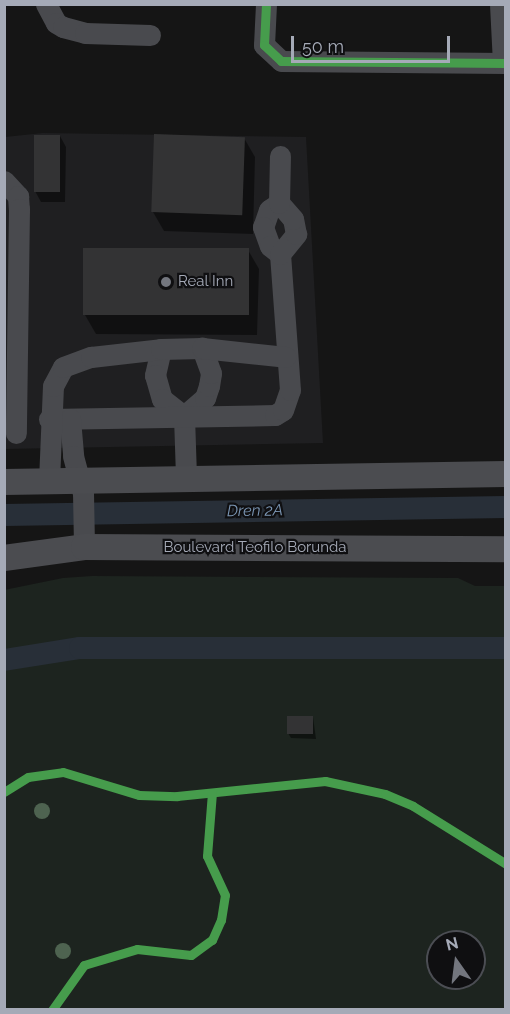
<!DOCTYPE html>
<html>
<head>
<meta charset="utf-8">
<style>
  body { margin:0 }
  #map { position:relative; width:510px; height:1014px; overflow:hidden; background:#151515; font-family:Raleway,sans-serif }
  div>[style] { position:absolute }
  .built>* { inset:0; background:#1f1f21 }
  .green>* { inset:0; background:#1d241f }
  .shadow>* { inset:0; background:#0007 }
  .canal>* { height:22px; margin:-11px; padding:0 11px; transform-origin:11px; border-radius:11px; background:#282f38 }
  .building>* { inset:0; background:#333334; transform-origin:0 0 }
  .minor>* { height:21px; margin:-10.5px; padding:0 10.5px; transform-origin:10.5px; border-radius:10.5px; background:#494a4e }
  .major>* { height:26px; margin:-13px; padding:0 13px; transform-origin:13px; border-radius:13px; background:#4b4c50 }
  .cycleway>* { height:9px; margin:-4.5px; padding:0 4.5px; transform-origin:4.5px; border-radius:4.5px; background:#469c4c }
  .trees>* { width:16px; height:16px; margin:-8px; border-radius:50%; background:#4e6350 }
  .dots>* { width:16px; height:16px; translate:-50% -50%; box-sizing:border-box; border:3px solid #0f0f11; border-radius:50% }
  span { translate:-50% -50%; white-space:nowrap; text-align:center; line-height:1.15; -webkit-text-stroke:4.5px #0f0f11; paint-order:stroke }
  .poi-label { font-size:15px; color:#a5aab7 }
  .left { translate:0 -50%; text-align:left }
  .street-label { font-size:15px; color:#a5aab7 }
  .water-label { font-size:16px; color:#7b96b4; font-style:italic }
  .frame { position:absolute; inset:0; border:6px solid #a5aab7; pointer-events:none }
  .north { position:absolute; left:426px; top:930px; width:60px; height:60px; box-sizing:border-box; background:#0f0f11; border:2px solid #4b4d53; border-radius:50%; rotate:346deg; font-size:16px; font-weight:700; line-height:24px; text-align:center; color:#a5aab7 }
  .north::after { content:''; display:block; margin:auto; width:21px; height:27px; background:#73767e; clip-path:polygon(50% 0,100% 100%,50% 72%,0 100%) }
  .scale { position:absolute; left:291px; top:36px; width:159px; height:27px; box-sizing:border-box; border:3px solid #a5aab7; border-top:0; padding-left:8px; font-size:18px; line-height:21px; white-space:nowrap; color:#a5aab7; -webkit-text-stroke:4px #0f0f11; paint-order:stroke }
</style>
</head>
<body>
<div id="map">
  <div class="built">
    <div style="clip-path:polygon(43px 133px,306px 137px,323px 443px,5px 449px,5px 137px)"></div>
  </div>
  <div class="green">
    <div style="clip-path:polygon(evenodd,92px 576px,458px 578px,475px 586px,505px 586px,505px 1009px,5px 1009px,4px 590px,63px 578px,92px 576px,438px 942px,474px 942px,474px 978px,438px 978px,438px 942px)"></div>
  </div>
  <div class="shadow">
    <div style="clip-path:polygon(60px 136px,66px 147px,65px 202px,41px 202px,35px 191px)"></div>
    <div style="clip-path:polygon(244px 138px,255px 157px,253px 234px,164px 231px,153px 212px)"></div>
    <div style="clip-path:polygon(248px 250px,259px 269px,257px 335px,96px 334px,85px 315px)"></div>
    <div style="clip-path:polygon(313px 717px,316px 739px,291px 738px,288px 733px)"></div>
  </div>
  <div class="canal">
    <div style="left:4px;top:515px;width:502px;rotate:-0.91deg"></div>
    <div style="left:4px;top:660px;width:77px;rotate:-9deg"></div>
    <div style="left:80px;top:648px;width:426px"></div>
  </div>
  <div class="building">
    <div style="left:154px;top:134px;width:91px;height:78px;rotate:2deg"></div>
    <div style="left:34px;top:135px;width:26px;height:57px"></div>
    <div style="left:83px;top:248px;width:166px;height:67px"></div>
    <div style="left:287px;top:716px;width:26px;height:18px"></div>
  </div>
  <div class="minor">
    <div style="left:46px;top:4px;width:21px;rotate:62deg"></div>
    <div style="left:56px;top:23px;width:8px;rotate:30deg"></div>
    <div style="left:63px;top:27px;width:23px;rotate:15deg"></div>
    <div style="left:85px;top:33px;width:65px;rotate:1.8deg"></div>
    <div style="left:266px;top:4px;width:41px;rotate:92.8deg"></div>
    <div style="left:264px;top:45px;width:23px;rotate:43deg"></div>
    <div style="left:281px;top:61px;width:225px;rotate:0.5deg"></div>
    <div style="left:500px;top:4px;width:59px;rotate:87.1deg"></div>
    <div style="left:4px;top:181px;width:21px;rotate:47deg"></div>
    <div style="left:18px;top:196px;width:13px;rotate:86deg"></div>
    <div style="left:19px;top:209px;width:224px;rotate:90.8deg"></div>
    <div style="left:279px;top:203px;width:12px;rotate:145deg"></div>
    <div style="left:269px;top:210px;width:18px;rotate:109deg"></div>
    <div style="left:263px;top:227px;width:20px;rotate:70deg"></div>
    <div style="left:270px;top:246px;width:13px;rotate:39deg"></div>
    <div style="left:161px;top:349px;width:27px;rotate:103deg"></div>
    <div style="left:155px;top:375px;width:25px;rotate:74deg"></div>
    <div style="left:162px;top:399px;width:28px;rotate:38deg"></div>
    <div style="left:184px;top:416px;width:61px;rotate:88.1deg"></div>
    <div style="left:184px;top:416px;width:28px;rotate:-41deg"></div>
    <div style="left:205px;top:398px;width:13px;rotate:-72deg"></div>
    <div style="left:209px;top:386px;width:13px;rotate:-81deg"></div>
    <div style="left:211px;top:373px;width:27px;rotate:-110deg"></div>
    <div style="left:49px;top:419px;width:226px;rotate:-1deg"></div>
    <div style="left:275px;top:415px;width:9px;rotate:-32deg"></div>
    <div style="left:283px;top:410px;width:21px;rotate:-71deg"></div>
    <div style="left:290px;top:390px;width:136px;rotate:-94.2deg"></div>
    <div style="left:280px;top:254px;width:26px;rotate:-51deg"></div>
    <div style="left:296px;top:234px;width:15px;rotate:-101deg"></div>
    <div style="left:293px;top:219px;width:21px;rotate:-131deg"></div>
    <div style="left:279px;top:203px;width:47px;rotate:-88.8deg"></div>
    <div style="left:70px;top:419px;width:37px;rotate:85deg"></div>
    <div style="left:73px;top:456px;width:38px;rotate:75deg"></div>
    <div style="left:83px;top:493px;width:54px;rotate:88.9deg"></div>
    <div style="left:49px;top:481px;width:95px;rotate:-87.6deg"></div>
    <div style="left:53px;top:386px;width:21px;rotate:-62deg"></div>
    <div style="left:63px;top:367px;width:30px;rotate:-20deg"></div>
    <div style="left:91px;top:357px;width:70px;rotate:-6.5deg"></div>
    <div style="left:161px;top:349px;width:41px;rotate:-1.4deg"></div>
    <div style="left:202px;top:348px;width:84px;rotate:6.1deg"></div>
  </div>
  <div class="major">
    <div style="left:4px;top:482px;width:502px;rotate:-0.91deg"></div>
    <div style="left:4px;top:558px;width:81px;rotate:-7.8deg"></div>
    <div style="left:84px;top:547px;width:422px;rotate:0.3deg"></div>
  </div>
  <div class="cycleway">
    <div style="left:266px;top:4px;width:41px;rotate:92.8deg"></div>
    <div style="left:264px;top:45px;width:23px;rotate:43deg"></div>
    <div style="left:281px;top:61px;width:225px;rotate:0.5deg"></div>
    <div style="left:4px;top:792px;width:28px;rotate:-32deg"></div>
    <div style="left:28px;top:777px;width:35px;rotate:-8deg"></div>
    <div style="left:63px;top:772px;width:79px;rotate:16.8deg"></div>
    <div style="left:139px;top:795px;width:38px;rotate:2deg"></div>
    <div style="left:177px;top:796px;width:149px;rotate:-5.8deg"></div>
    <div style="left:325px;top:781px;width:61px;rotate:12.2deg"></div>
    <div style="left:385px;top:794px;width:30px;rotate:23deg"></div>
    <div style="left:413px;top:806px;width:110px;rotate:31.9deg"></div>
    <div style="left:52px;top:1010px;width:55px;rotate:-54.6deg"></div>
    <div style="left:84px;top:965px;width:55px;rotate:-16.8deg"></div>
    <div style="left:137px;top:949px;width:54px;rotate:6.3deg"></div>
    <div style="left:191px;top:955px;width:26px;rotate:-36deg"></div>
    <div style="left:212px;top:940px;width:22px;rotate:-66deg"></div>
    <div style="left:221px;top:920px;width:25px;rotate:-81deg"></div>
    <div style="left:225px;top:895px;width:43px;rotate:-114.8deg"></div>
    <div style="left:207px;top:856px;width:63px;rotate:-85.5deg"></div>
  </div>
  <div class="trees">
    <div style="left:42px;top:811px"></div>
    <div style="left:63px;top:951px"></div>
  </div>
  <div class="dots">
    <div style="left:166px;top:282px;background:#73767e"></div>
  </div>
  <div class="poi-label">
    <span class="left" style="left:178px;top:282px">Real Inn</span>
  </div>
  <div class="street-label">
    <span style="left:255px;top:548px">Boulevard Teofilo Borunda</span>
  </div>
  <div class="water-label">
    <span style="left:255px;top:511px;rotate:-1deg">Dren 2A</span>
  </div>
  <div class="frame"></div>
  <div class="north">N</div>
  <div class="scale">50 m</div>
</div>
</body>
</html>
